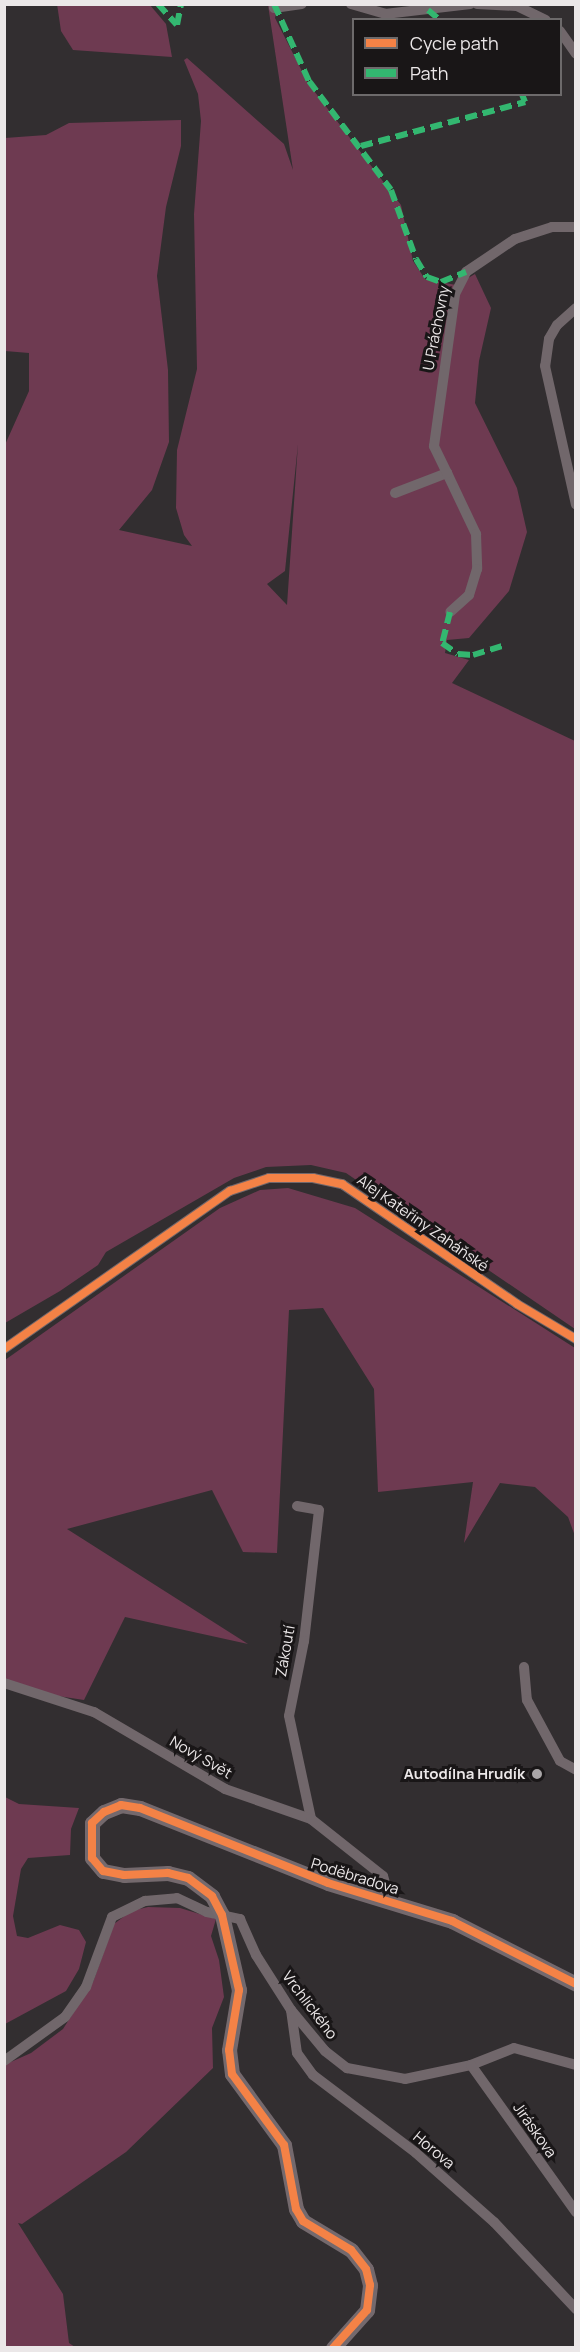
<!DOCTYPE html>
<html>
<head>
<meta charset="utf-8">
<style>
  body { margin:0 }
  #map { position:relative; width:580px; height:2352px; overflow:hidden; background:#322e30; font-family:Manrope,sans-serif }
  div>[style] { position:absolute }
  .green>* { inset:0; background:#6e3a51 }
  .street>* { height:10px; margin:-5px; padding:0 5px; transform-origin:5px; border-radius:5px; background:#71676b }
  .secondary>* { height:15px; margin:-7.5px; padding:0 7.5px; transform-origin:7.5px; border-radius:7.5px; background:#74696d }
  .quiet>* { height:6px; margin-top:-3px; transform-origin:0; background:repeating-linear-gradient(90deg,#33b770 0 12px,transparent 0 18px) }
  .cycleway>* { height:8px; margin:-4px; padding:0 4px; transform-origin:4px; border-radius:4px; background:#f48246 }
  .dots>* { width:16px; height:16px; translate:-50% -50%; box-sizing:border-box; border:3px solid #191617; border-radius:50% }
  span { translate:-50% -50%; white-space:nowrap; text-align:center; line-height:1.15; -webkit-text-stroke:6px #191617; paint-order:stroke }
  .street-label { font-size:15px; color:#ebe7e8 }
  .poi-label { font-size:15px; color:#ebe7e8; font-weight:700 }
  .right { translate:-100% -50%; text-align:right }
  .frame { position:absolute; inset:0; border:6px solid #ebe7e8; pointer-events:none }
  .legend { position:absolute; left:352px; top:18px; width:210px; height:78px; box-sizing:border-box; background:#191617; border:2px solid #6d6a6b; margin:0; padding:8px 10px; list-style:none; font-size:18px; color:#ebe7e8 }
  .legend li { display:flex; align-items:center; gap:12px; height:30px }
  .legend b { width:30px; border:2px solid #6d6a6b }
</style>
</head>
<body>
<div id="map">
  <div class="green">
    <div style="clip-path:polygon(57px 4px,150px 5px,166px 24px,172px 57px,73px 50px,61px 31px)"></div>
    <div style="clip-path:polygon(evenodd,268px 5px,278px 5px,275px 18px,308px 83px,401px 205px,413px 261px,425px 279px,456px 285px,475px 274px,491px 308px,479px 361px,475px 403px,517px 488px,527px 532px,509px 591px,469px 638px,447px 640px,445px 653px,469px 660px,452px 683px,575px 741px,575px 1329px,346px 1173px,311px 1165px,266px 1167px,234px 1178px,106px 1252px,98px 1265px,60px 1291px,5px 1323px,4px 447px,29px 391px,29px 353px,5px 351px,5px 138px,46px 135px,69px 123px,181px 120px,181px 146px,166px 207px,157px 276px,168px 370px,169px 442px,152px 490px,119px 530px,192px 546px,184px 535px,176px 508px,177px 450px,197px 369px,194px 214px,201px 121px,198px 94px,184px 60px,187px 58px,284px 144px,293px 170px,268px 5px,298px 444px,287px 605px,286px 604px,267px 584px,285px 571px,298px 444px)"></div>
    <div style="clip-path:polygon(288px 1188px,355px 1208px,575px 1348px,575px 1536px,568px 1517px,535px 1487px,500px 1483px,464px 1543px,473px 1482px,378px 1492px,374px 1389px,323px 1308px,289px 1310px,277px 1553px,243px 1552px,212px 1490px,67px 1529px,248px 1644px,125px 1617px,84px 1700px,5px 1688px,5px 1360px,220px 1208px,260px 1190px)"></div>
    <div style="clip-path:polygon(5px 1797px,19px 1804px,79px 1808px,71px 1829px,70px 1855px,28px 1858px,21px 1869px,13px 1916px,17px 1936px,28px 1938px,60px 1925px,79px 1930px,86px 1942px,79px 1969px,66px 1991px,5px 2024px)"></div>
    <div style="clip-path:polygon(148px 1907px,180px 1908px,216px 1919px,211px 1936px,219px 1960px,224px 1997px,212px 2028px,213px 2068px,126px 2152px,22px 2224px,18px 2223px,63px 2294px,69px 2343px,75px 2347px,5px 2347px,4px 2065px,31px 2053px,63px 2029px,93px 1982px,114px 1924px,131px 1911px)"></div>
  </div>
  <div class="street">
    <div style="left:351px;top:4px;width:35px;rotate:16deg"></div>
    <div style="left:385px;top:14px;width:86px;rotate:-6.7deg"></div>
    <div style="left:477px;top:4px;width:40px;rotate:2.9deg"></div>
    <div style="left:517px;top:6px;width:32px;rotate:26deg"></div>
    <div style="left:274px;top:8px;width:28px;rotate:-8deg"></div>
    <div style="left:560px;top:31px;width:28px;rotate:55deg"></div>
    <div style="left:576px;top:308px;width:25px;rotate:138deg"></div>
    <div style="left:557px;top:325px;width:16px;rotate:120deg"></div>
    <div style="left:549px;top:339px;width:27px;rotate:98deg"></div>
    <div style="left:545px;top:366px;width:142px;rotate:77.4deg"></div>
    <div style="left:447px;top:473px;width:68px;rotate:64.6deg"></div>
    <div style="left:476px;top:534px;width:35px;rotate:88deg"></div>
    <div style="left:477px;top:569px;width:27px;rotate:107deg"></div>
    <div style="left:469px;top:595px;width:25px;rotate:138deg"></div>
    <div style="left:395px;top:493px;width:56px;rotate:-21deg"></div>
    <div style="left:447px;top:473px;width:30px;rotate:-116deg"></div>
    <div style="left:434px;top:446px;width:153px;rotate:-82.1deg"></div>
    <div style="left:455px;top:294px;width:25px;rotate:-63deg"></div>
    <div style="left:466px;top:272px;width:59px;rotate:-34deg"></div>
    <div style="left:515px;top:239px;width:39px;rotate:-18deg"></div>
    <div style="left:552px;top:227px;width:24px"></div>
    <div style="left:4px;top:1349px;width:276px;rotate:-35deg"></div>
    <div style="left:230px;top:1191px;width:41px;rotate:-18.4deg"></div>
    <div style="left:269px;top:1178px;width:44px"></div>
    <div style="left:313px;top:1178px;width:30px;rotate:12deg"></div>
    <div style="left:342px;top:1184px;width:212px;rotate:34.4deg"></div>
    <div style="left:517px;top:1304px;width:69px;rotate:30.7deg"></div>
    <div style="left:297px;top:1506px;width:22px;rotate:10deg"></div>
    <div style="left:319px;top:1510px;width:132px;rotate:96.5deg"></div>
    <div style="left:304px;top:1641px;width:76px;rotate:101.3deg"></div>
    <div style="left:289px;top:1716px;width:105px;rotate:77.9deg"></div>
    <div style="left:524px;top:1667px;width:33px;rotate:85deg"></div>
    <div style="left:527px;top:1700px;width:69px;rotate:61.6deg"></div>
    <div style="left:560px;top:1761px;width:18px;rotate:29deg"></div>
    <div style="left:4px;top:1683px;width:95px;rotate:17.9deg"></div>
    <div style="left:94px;top:1712px;width:152px;rotate:30.4deg"></div>
    <div style="left:225px;top:1789px;width:91px;rotate:19.2deg"></div>
    <div style="left:311px;top:1819px;width:92px;rotate:38.4deg"></div>
    <div style="left:383px;top:1876px;width:26px;rotate:74deg"></div>
    <div style="left:291px;top:2010px;width:43px;rotate:82.1deg"></div>
    <div style="left:297px;top:2053px;width:27px;rotate:54deg"></div>
    <div style="left:313px;top:2075px;width:129px;rotate:37.1deg"></div>
    <div style="left:416px;top:2153px;width:104px;rotate:41.5deg"></div>
    <div style="left:494px;top:2222px;width:120px;rotate:46.7deg"></div>
    <div style="left:4px;top:2061px;width:75px;rotate:-35.8deg"></div>
    <div style="left:65px;top:2017px;width:37px;rotate:-55deg"></div>
    <div style="left:86px;top:1987px;width:75px;rotate:-69.6deg"></div>
    <div style="left:112px;top:1917px;width:37px;rotate:-26deg"></div>
    <div style="left:145px;top:1901px;width:32px;rotate:-5deg"></div>
    <div style="left:177px;top:1898px;width:33px;rotate:25deg"></div>
    <div style="left:207px;top:1912px;width:34px;rotate:12deg"></div>
    <div style="left:240px;top:1919px;width:39px;rotate:66deg"></div>
    <div style="left:256px;top:1955px;width:65px;rotate:57.5deg"></div>
    <div style="left:291px;top:2010px;width:53px;rotate:50.3deg"></div>
    <div style="left:325px;top:2051px;width:28px;rotate:38deg"></div>
    <div style="left:347px;top:2068px;width:59px;rotate:10.7deg"></div>
    <div style="left:405px;top:2079px;width:67px;rotate:-12deg"></div>
    <div style="left:471px;top:2065px;width:46px;rotate:-21.6deg"></div>
    <div style="left:514px;top:2048px;width:64px;rotate:15.3deg"></div>
    <div style="left:471px;top:2065px;width:181px;rotate:54.5deg"></div>
  </div>
  <div class="secondary">
    <div style="left:333px;top:2348px;width:51px;rotate:-48.2deg"></div>
    <div style="left:367px;top:2310px;width:25px;rotate:-83deg"></div>
    <div style="left:370px;top:2285px;width:16px;rotate:-104deg"></div>
    <div style="left:366px;top:2269px;width:24px;rotate:-128deg"></div>
    <div style="left:351px;top:2250px;width:56px;rotate:-148.9deg"></div>
    <div style="left:303px;top:2221px;width:14px;rotate:-120deg"></div>
    <div style="left:296px;top:2209px;width:65px;rotate:-100.6deg"></div>
    <div style="left:284px;top:2145px;width:88px;rotate:-126.2deg"></div>
    <div style="left:232px;top:2074px;width:24px;rotate:-97deg"></div>
    <div style="left:229px;top:2050px;width:61px;rotate:-80.5deg"></div>
    <div style="left:239px;top:1990px;width:77px;rotate:-102.8deg"></div>
    <div style="left:222px;top:1915px;width:21px;rotate:-118deg"></div>
    <div style="left:212px;top:1896px;width:30px;rotate:-143deg"></div>
    <div style="left:188px;top:1878px;width:21px;rotate:-166deg"></div>
    <div style="left:168px;top:1873px;width:44px;rotate:177.4deg"></div>
    <div style="left:124px;top:1875px;width:21px;rotate:-169deg"></div>
    <div style="left:103px;top:1871px;width:17px;rotate:-130deg"></div>
    <div style="left:92px;top:1858px;width:35px;rotate:-90deg"></div>
    <div style="left:92px;top:1823px;width:16px;rotate:-43deg"></div>
    <div style="left:104px;top:1812px;width:18px;rotate:-22deg"></div>
    <div style="left:121px;top:1805px;width:19px;rotate:9deg"></div>
    <div style="left:140px;top:1808px;width:202px;rotate:21.7deg"></div>
    <div style="left:328px;top:1883px;width:130px;rotate:17deg"></div>
    <div style="left:452px;top:1921px;width:139px;rotate:26.9deg"></div>
  </div>
  <div class="quiet">
    <div style="left:158px;top:4px;width:28px;rotate:48deg"></div>
    <div style="left:177px;top:25px;width:21px;rotate:-79deg"></div>
    <div style="left:274px;top:4px;width:85px;rotate:65.6deg"></div>
    <div style="left:309px;top:81px;width:136px;rotate:53deg"></div>
    <div style="left:391px;top:190px;width:73px;rotate:70.1deg"></div>
    <div style="left:416px;top:259px;width:21px;rotate:59deg"></div>
    <div style="left:427px;top:277px;width:15px;rotate:20deg"></div>
    <div style="left:441px;top:282px;width:27px;rotate:-22deg"></div>
    <div style="left:428px;top:10px;width:16px;rotate:40deg"></div>
    <div style="left:361px;top:146px;width:170px;rotate:-15deg"></div>
    <div style="left:525px;top:102px;width:9px;rotate:-111deg"></div>
    <div style="left:450px;top:612px;width:32px;rotate:104deg"></div>
    <div style="left:442px;top:643px;width:19px;rotate:35deg"></div>
    <div style="left:458px;top:654px;width:15px;rotate:4deg"></div>
    <div style="left:473px;top:655px;width:30px;rotate:-17deg"></div>
  </div>
  <div class="cycleway">
    <div style="left:4px;top:1349px;width:276px;rotate:-35deg"></div>
    <div style="left:230px;top:1191px;width:41px;rotate:-18.4deg"></div>
    <div style="left:269px;top:1178px;width:44px"></div>
    <div style="left:313px;top:1178px;width:30px;rotate:12deg"></div>
    <div style="left:342px;top:1184px;width:212px;rotate:34.4deg"></div>
    <div style="left:517px;top:1304px;width:69px;rotate:30.7deg"></div>
    <div style="left:333px;top:2348px;width:51px;rotate:-48.2deg"></div>
    <div style="left:367px;top:2310px;width:25px;rotate:-83deg"></div>
    <div style="left:370px;top:2285px;width:16px;rotate:-104deg"></div>
    <div style="left:366px;top:2269px;width:24px;rotate:-128deg"></div>
    <div style="left:351px;top:2250px;width:56px;rotate:-148.9deg"></div>
    <div style="left:303px;top:2221px;width:14px;rotate:-120deg"></div>
    <div style="left:296px;top:2209px;width:65px;rotate:-100.6deg"></div>
    <div style="left:284px;top:2145px;width:88px;rotate:-126.2deg"></div>
    <div style="left:232px;top:2074px;width:24px;rotate:-97deg"></div>
    <div style="left:229px;top:2050px;width:61px;rotate:-80.5deg"></div>
    <div style="left:239px;top:1990px;width:77px;rotate:-102.8deg"></div>
    <div style="left:222px;top:1915px;width:21px;rotate:-118deg"></div>
    <div style="left:212px;top:1896px;width:30px;rotate:-143deg"></div>
    <div style="left:188px;top:1878px;width:21px;rotate:-166deg"></div>
    <div style="left:168px;top:1873px;width:44px;rotate:177.4deg"></div>
    <div style="left:124px;top:1875px;width:21px;rotate:-169deg"></div>
    <div style="left:103px;top:1871px;width:17px;rotate:-130deg"></div>
    <div style="left:92px;top:1858px;width:35px;rotate:-90deg"></div>
    <div style="left:92px;top:1823px;width:16px;rotate:-43deg"></div>
    <div style="left:104px;top:1812px;width:18px;rotate:-22deg"></div>
    <div style="left:121px;top:1805px;width:19px;rotate:9deg"></div>
    <div style="left:140px;top:1808px;width:202px;rotate:21.7deg"></div>
    <div style="left:328px;top:1883px;width:130px;rotate:17deg"></div>
    <div style="left:452px;top:1921px;width:139px;rotate:26.9deg"></div>
  </div>
  <div class="dots">
    <div style="left:537px;top:1774px;background:#aaa6a8"></div>
  </div>
  <div class="street-label">
    <span style="left:436px;top:328px;rotate:-79deg">U Práchovny</span>
    <span style="left:423px;top:1223px;rotate:35deg">Alej Kateřiny Zaháňské</span>
    <span style="left:285px;top:1651px;rotate:-80deg">Zákoutí</span>
    <span style="left:201px;top:1757px;rotate:30deg">Nový Svět</span>
    <span style="left:355px;top:1876px;rotate:17deg">Poděbradova</span>
    <span style="left:310px;top:2005px;rotate:53deg">Vrchlického</span>
    <span style="left:535px;top:2130px;rotate:55deg">Jiráskova</span>
    <span style="left:434px;top:2150px;rotate:40deg">Horova</span>
  </div>
  <div class="poi-label">
    <span class="right" style="left:525px;top:1774px">Autodílna Hrudík</span>
  </div>
  <div class="frame"></div>
  <ul class="legend">
  <li><b style="height:8px;background:#f48246"></b>Cycle path</li>
  <li><b style="height:8px;background:#33b770"></b>Path</li>
  </ul>
</div>
</body>
</html>
